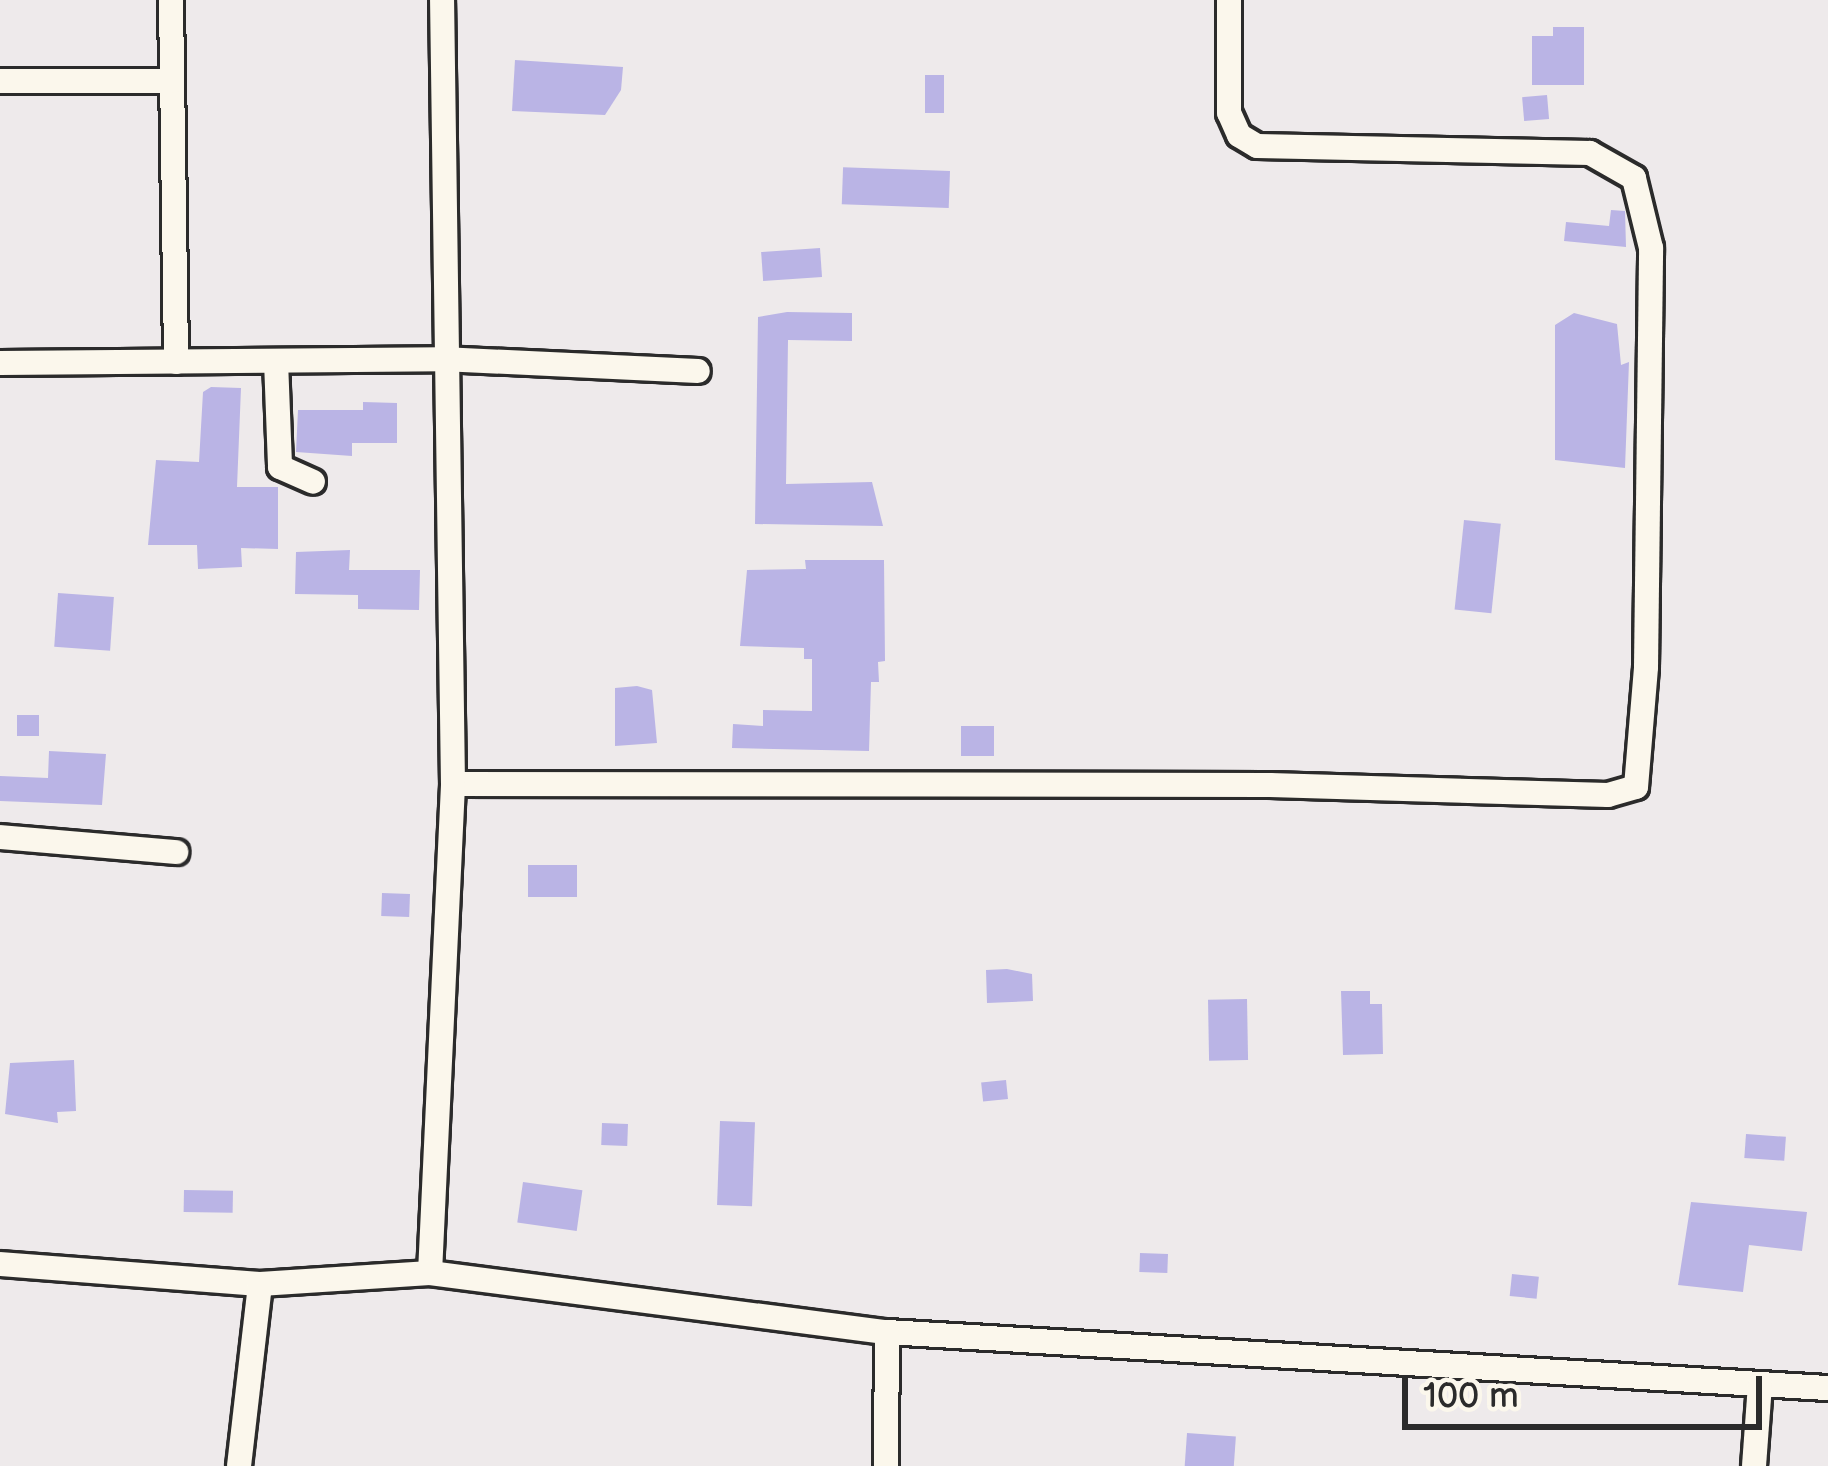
<!DOCTYPE html>
<html>
<head>
<meta charset="utf-8">
<style>
  body { margin:0 }
  #map { position:relative; width:1828px; height:1466px; overflow:hidden; background:#eeeaeb; font-family:"Balsamiq Sans",sans-serif }
  div>[style] { position:absolute }
  .building>* { inset:0; background:#bab4e5; transform-origin:0 0 }
  .roads { filter:drop-shadow(3px 0 #2b2b2b) drop-shadow(-3px 0 #2b2b2b) drop-shadow(0 3px #2b2b2b) drop-shadow(0 -3px #2b2b2b) }
  .minor>* { height:24px; margin:-12px; padding:0 12px; transform-origin:12px; border-radius:12px; background:#fbf7ec }
  span { translate:-50% -50%; white-space:nowrap; text-align:center; line-height:1.15; -webkit-text-stroke:10px #fbf7ec; paint-order:stroke }
  .scale { position:absolute; left:1402px; top:1376px; width:360px; height:54px; box-sizing:border-box; border:6px solid #2b2b2b; border-top:0; padding-left:15px; font-size:36px; line-height:42px; white-space:nowrap; color:#2b2b2b; -webkit-text-stroke:9px #fbf7ec; paint-order:stroke }
</style>
</head>
<body>
<div id="map">
  <div class="building">
    <div style="clip-path:polygon(1553px 27px,1584px 27px,1584px 85px,1532px 85px,1532px 36px,1553px 36px)"></div>
    <div style="clip-path:polygon(515px 60px,623px 67px,621px 90px,605px 115px,512px 111px)"></div>
    <div style="left:925px;top:75px;width:19px;height:38px"></div>
    <div style="left:1547px;top:95px;width:24px;height:25px;rotate:85deg"></div>
    <div style="left:950px;top:171px;width:37px;height:107px;rotate:92deg"></div>
    <div style="clip-path:polygon(1611px 210px,1625px 211px,1626px 247px,1564px 241px,1566px 222px,1609px 226px)"></div>
    <div style="left:820px;top:248px;width:29px;height:59px;rotate:86deg"></div>
    <div style="clip-path:polygon(787px 312px,852px 313px,852px 341px,788px 340px,786px 484px,872px 482px,883px 526px,755px 524px,758px 317px)"></div>
    <div style="clip-path:polygon(1574px 313px,1617px 324px,1621px 365px,1629px 362px,1625px 468px,1555px 460px,1555px 325px)"></div>
    <div style="clip-path:polygon(211px 387px,241px 388px,237px 487px,278px 487px,278px 549px,241px 548px,242px 567px,198px 569px,197px 545px,148px 545px,156px 460px,199px 462px,203px 392px)"></div>
    <div style="clip-path:polygon(363px 402px,397px 403px,397px 443px,352px 443px,352px 456px,296px 452px,298px 410px,363px 410px)"></div>
    <div style="left:1464px;top:520px;width:37px;height:90px;rotate:6deg"></div>
    <div style="clip-path:polygon(350px 550px,349px 570px,420px 570px,419px 610px,358px 609px,358px 595px,295px 594px,296px 552px)"></div>
    <div style="clip-path:polygon(805px 560px,884px 560px,885px 661px,878px 662px,879px 682px,871px 682px,869px 751px,732px 748px,733px 724px,763px 726px,763px 710px,812px 711px,812px 659px,804px 659px,804px 648px,740px 646px,747px 570px,806px 569px)"></div>
    <div style="left:58px;top:593px;width:56px;height:54px;rotate:4deg"></div>
    <div style="clip-path:polygon(637px 686px,652px 690px,657px 743px,615px 746px,615px 688px)"></div>
    <div style="left:17px;top:715px;width:22px;height:21px"></div>
    <div style="left:961px;top:726px;width:33px;height:30px"></div>
    <div style="clip-path:polygon(49px 751px,106px 754px,102px 805px,0 801px,0 776px,48px 778px)"></div>
    <div style="left:528px;top:865px;width:49px;height:32px"></div>
    <div style="left:382px;top:893px;width:28px;height:23px;rotate:2deg"></div>
    <div style="clip-path:polygon(1007px 969px,1032px 974px,1033px 1001px,987px 1003px,986px 970px)"></div>
    <div style="clip-path:polygon(1341px 991px,1370px 991px,1370px 1004px,1382px 1004px,1383px 1054px,1343px 1055px)"></div>
    <div style="left:1247px;top:999px;width:61px;height:39px;rotate:89deg"></div>
    <div style="clip-path:polygon(74px 1060px,76px 1111px,57px 1112px,58px 1123px,5px 1114px,10px 1063px)"></div>
    <div style="left:1006px;top:1080px;width:19px;height:25px;rotate:84deg"></div>
    <div style="left:720px;top:1121px;width:35px;height:84px;rotate:2deg"></div>
    <div style="left:602px;top:1123px;width:26px;height:22px;rotate:2deg"></div>
    <div style="left:1746px;top:1134px;width:40px;height:24px;rotate:4deg"></div>
    <div style="left:523px;top:1182px;width:60px;height:41px;rotate:8deg"></div>
    <div style="left:184px;top:1190px;width:49px;height:22px;rotate:1deg"></div>
    <div style="clip-path:polygon(1691px 1202px,1807px 1212px,1802px 1251px,1749px 1245px,1743px 1292px,1678px 1285px)"></div>
    <div style="left:1140px;top:1253px;width:28px;height:19px;rotate:2deg"></div>
    <div style="left:1512px;top:1274px;width:27px;height:22px;rotate:6deg"></div>
    <div style="left:1187px;top:1433px;width:49px;height:33px;rotate:4deg"></div>
  </div>
  <div class="roads">
    <div class="minor">
      <div style="left:171px;top:0;width:362px;rotate:89.2deg"></div>
      <div style="left:0;top:81px;width:172px"></div>
      <div style="left:276px;top:361px;width:106px;rotate:87.8deg"></div>
      <div style="left:280px;top:467px;width:36px;rotate:24deg"></div>
      <div style="left:0;top:363px;width:442px;rotate:-0.5deg"></div>
      <div style="left:442px;top:359px;width:256px;rotate:2.7deg"></div>
      <div style="left:453px;top:784px;width:817px;rotate:0.07deg"></div>
      <div style="left:1270px;top:785px;width:338px;rotate:1.7deg"></div>
      <div style="left:1608px;top:795px;width:29px;rotate:-16deg"></div>
      <div style="left:1636px;top:787px;width:120px;rotate:-85.2deg"></div>
      <div style="left:1646px;top:667px;width:419px;rotate:-89.3deg"></div>
      <div style="left:1651px;top:248px;width:72px;rotate:-103.7deg"></div>
      <div style="left:1634px;top:178px;width:51px;rotate:-150.4deg"></div>
      <div style="left:1590px;top:153px;width:333px;rotate:-178.8deg"></div>
      <div style="left:1257px;top:146px;width:21px;rotate:-149deg"></div>
      <div style="left:1239px;top:135px;width:24px;rotate:-114deg"></div>
      <div style="left:1229px;top:113px;width:113px;rotate:-90deg"></div>
      <div style="left:0;top:837px;width:177px;rotate:4.9deg"></div>
      <div style="left:0;top:1264px;width:261px;rotate:4.4deg"></div>
      <div style="left:430px;top:1273px;width:490px;rotate:-87.3deg"></div>
      <div style="left:453px;top:784px;width:784px;rotate:-90.8deg"></div>
      <div style="left:239px;top:1466px;width:183px;rotate:-83.4deg"></div>
      <div style="left:260px;top:1284px;width:170px;rotate:-3.7deg"></div>
      <div style="left:430px;top:1273px;width:461px;rotate:7.4deg"></div>
      <div style="left:887px;top:1332px;width:943px;rotate:3.41deg"></div>
      <div style="left:886px;top:1466px;width:134px;rotate:-89.6deg"></div>
      <div style="left:1754px;top:1466px;width:81px;rotate:-85.8deg"></div>
    </div>
  </div>
  <div class="scale">100 m</div>
</div>
</body>
</html>
